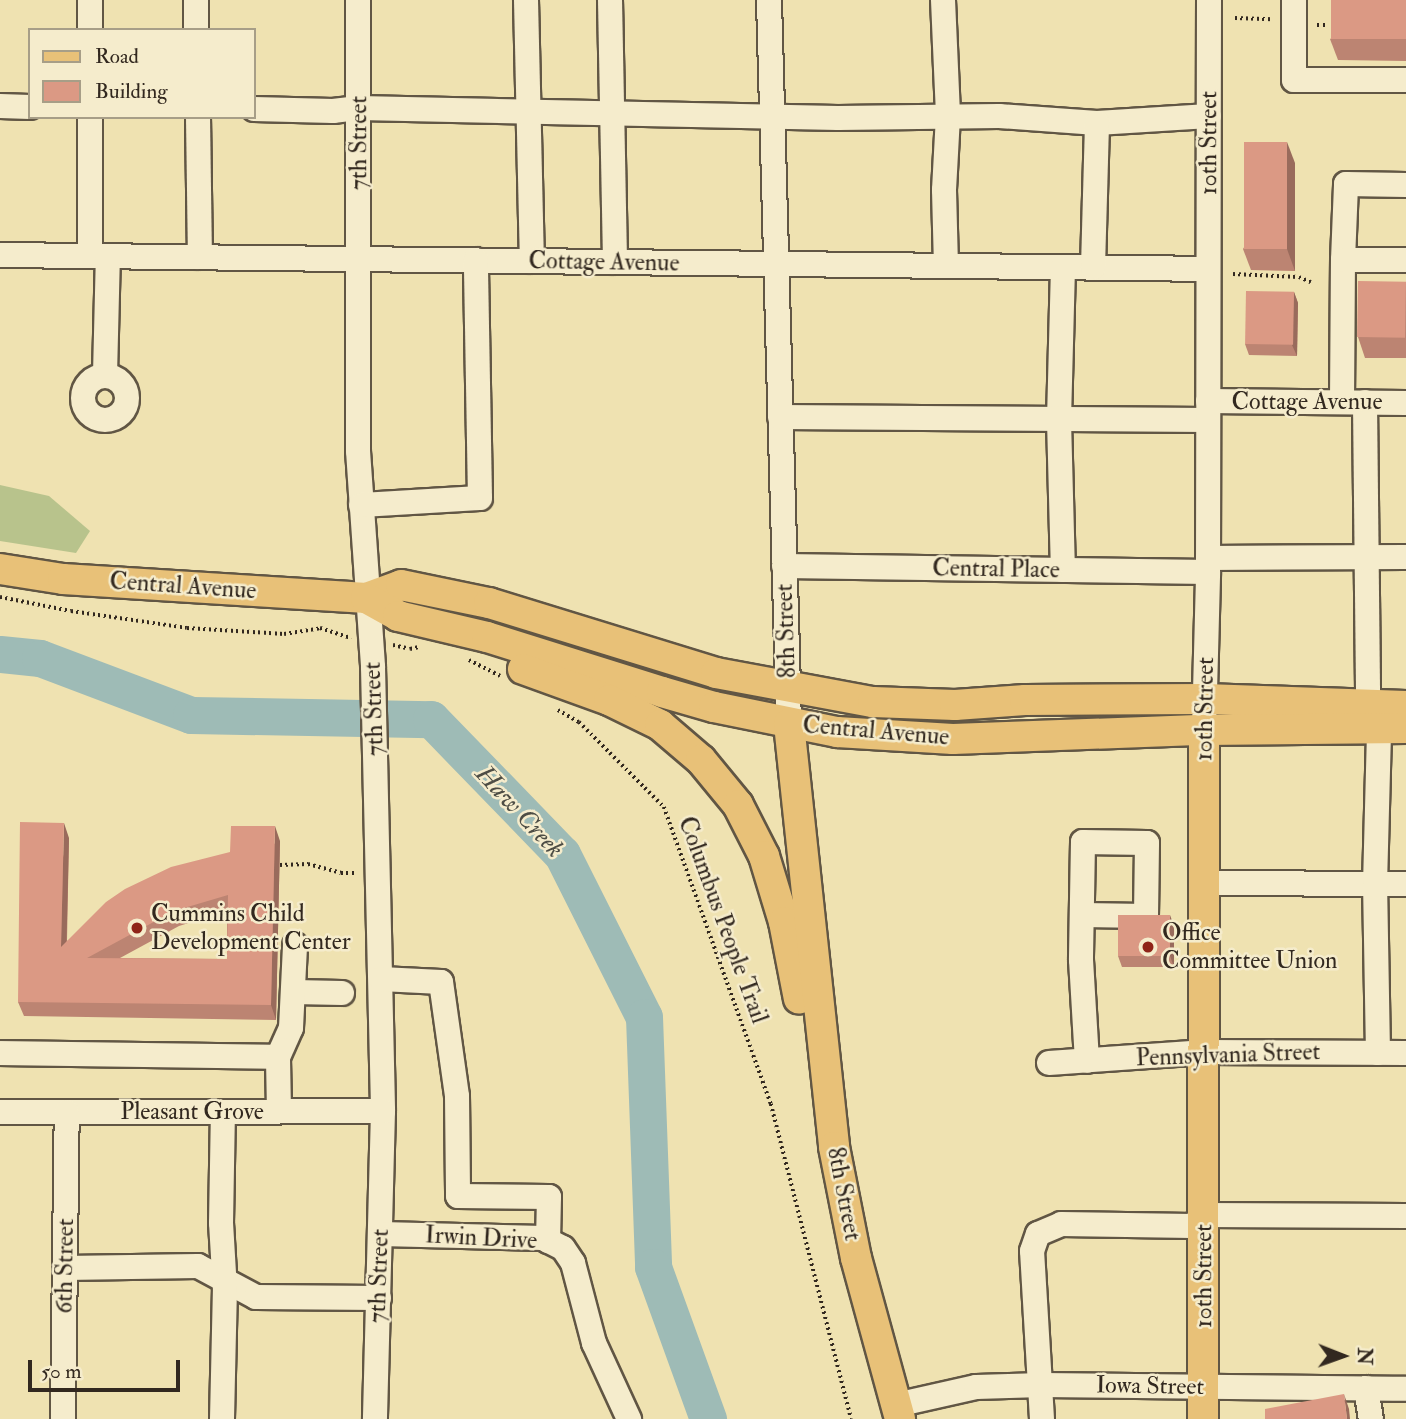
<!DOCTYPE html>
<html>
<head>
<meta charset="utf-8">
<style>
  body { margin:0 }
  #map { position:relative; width:1406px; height:1419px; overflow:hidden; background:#efe2b1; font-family:"IM FELL Double Pica",serif }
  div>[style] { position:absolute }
  .green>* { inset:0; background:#b8c38c }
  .river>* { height:37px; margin:-18.5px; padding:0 18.5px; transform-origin:18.5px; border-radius:18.5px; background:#9ebbb6 }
  .path>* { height:3.5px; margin-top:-1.75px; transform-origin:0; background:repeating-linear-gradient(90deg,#32281f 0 2px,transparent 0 5.5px) }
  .roads { filter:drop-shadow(2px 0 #615644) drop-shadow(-2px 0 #615644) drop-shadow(0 2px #615644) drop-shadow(0 -2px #615644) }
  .minor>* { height:24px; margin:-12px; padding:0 12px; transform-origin:12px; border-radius:12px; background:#f5eccc }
  .minor>.ring { margin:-12px; padding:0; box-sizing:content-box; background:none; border:24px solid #f5eccc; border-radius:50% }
  .major>* { height:30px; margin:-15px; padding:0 15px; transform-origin:15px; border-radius:15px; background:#e8c178 }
  .wall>* { inset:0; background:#bc8472 }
  .shaded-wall>* { inset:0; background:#996b5c }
  .building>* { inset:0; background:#db9984; transform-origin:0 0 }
  .dots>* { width:19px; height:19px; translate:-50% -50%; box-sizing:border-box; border:4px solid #f5eccc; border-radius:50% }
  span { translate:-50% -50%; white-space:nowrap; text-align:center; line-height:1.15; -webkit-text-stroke:5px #f5eccc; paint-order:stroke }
  .street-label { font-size:24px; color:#32281f }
  .poi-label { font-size:24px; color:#32281f }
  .left { translate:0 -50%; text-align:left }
  .water-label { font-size:26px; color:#4d4d45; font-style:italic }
  .legend { position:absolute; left:28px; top:28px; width:228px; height:91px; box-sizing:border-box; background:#f5eccc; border:2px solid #a79e87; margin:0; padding:9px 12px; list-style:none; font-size:21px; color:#32281f }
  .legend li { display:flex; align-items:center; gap:14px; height:35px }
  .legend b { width:35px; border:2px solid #a79e87 }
  .north { position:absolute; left:1308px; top:1321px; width:70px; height:70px; -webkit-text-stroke:5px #f5eccc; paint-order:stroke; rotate:91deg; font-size:19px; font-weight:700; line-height:28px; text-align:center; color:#32281f }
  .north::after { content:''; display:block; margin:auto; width:24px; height:32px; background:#32281f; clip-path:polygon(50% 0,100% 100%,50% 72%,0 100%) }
  .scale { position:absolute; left:28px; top:1360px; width:152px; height:32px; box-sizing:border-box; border:4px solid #32281f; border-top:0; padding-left:9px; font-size:21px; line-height:24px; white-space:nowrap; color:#32281f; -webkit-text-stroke:5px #f5eccc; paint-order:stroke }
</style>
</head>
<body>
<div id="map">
  <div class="green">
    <div style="clip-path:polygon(0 485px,49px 496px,90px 531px,76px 553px,0 541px)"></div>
  </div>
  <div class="river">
    <div style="left:0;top:654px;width:40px;rotate:5.7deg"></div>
    <div style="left:40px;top:658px;width:161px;rotate:20.7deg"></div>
    <div style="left:191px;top:715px;width:240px;rotate:1deg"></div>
    <div style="left:431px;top:719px;width:188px;rotate:45.9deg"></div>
    <div style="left:562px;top:854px;width:182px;rotate:63.3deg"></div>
    <div style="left:644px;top:1017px;width:250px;rotate:87.9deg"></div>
    <div style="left:653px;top:1267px;width:162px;rotate:70.1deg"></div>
  </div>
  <div class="path">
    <div style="left:1235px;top:18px;width:37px;rotate:2deg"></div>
    <div style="left:1317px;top:25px;width:9px"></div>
    <div style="left:1233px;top:274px;width:66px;rotate:2.6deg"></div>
    <div style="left:1299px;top:277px;width:13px;rotate:23deg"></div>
    <div style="left:0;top:597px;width:72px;rotate:11.2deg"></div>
    <div style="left:71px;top:611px;width:117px;rotate:8.3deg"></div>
    <div style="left:187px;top:628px;width:97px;rotate:3.5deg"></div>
    <div style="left:284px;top:634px;width:36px;rotate:-9deg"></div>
    <div style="left:320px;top:628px;width:33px;rotate:18deg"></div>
    <div style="left:393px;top:645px;width:17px;rotate:13deg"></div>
    <div style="left:410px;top:649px;width:9px;rotate:-13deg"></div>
    <div style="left:469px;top:660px;width:35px;rotate:27deg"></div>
    <div style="left:558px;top:710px;width:24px;rotate:30deg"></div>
    <div style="left:579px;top:722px;width:120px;rotate:45deg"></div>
    <div style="left:664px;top:807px;width:316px;rotate:70.2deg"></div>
    <div style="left:771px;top:1104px;width:325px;rotate:75.7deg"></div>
    <div style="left:280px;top:865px;width:28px;rotate:-2deg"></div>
    <div style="left:308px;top:864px;width:34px;rotate:15deg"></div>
    <div style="left:341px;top:873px;width:14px"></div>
  </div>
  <div class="roads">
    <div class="minor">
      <div style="left:196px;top:0;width:30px;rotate:90deg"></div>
      <div style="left:358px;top:0;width:451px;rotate:90deg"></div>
      <div style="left:358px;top:451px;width:217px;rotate:86deg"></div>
      <div style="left:373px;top:667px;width:444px;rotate:88.7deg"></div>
      <div style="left:383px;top:1111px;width:308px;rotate:91.5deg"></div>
      <div style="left:526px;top:0;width:261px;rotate:88.7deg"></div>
      <div style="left:610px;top:0;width:262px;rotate:88.9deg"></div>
      <div style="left:769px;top:0;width:724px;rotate:88.42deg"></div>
      <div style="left:943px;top:0;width:116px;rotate:87.5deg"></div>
      <div style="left:948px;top:116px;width:74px;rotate:93.1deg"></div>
      <div style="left:944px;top:190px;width:76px;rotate:88.5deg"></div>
      <div style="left:1294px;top:0;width:80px;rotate:90deg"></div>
      <div style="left:1294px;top:80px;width:112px"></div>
      <div style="left:90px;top:30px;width:30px;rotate:-90deg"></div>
      <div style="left:0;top:106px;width:30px;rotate:2deg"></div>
      <div style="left:254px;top:109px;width:79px;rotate:1.5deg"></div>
      <div style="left:333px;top:111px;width:26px;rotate:-7deg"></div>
      <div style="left:359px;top:108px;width:479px;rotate:1.2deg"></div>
      <div style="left:838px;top:118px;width:161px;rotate:-0.7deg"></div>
      <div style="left:999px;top:116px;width:98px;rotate:4.1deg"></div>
      <div style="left:1097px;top:123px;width:112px;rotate:-3.6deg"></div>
      <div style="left:198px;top:117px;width:140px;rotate:89.2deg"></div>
      <div style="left:0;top:255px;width:1208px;rotate:0.66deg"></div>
      <div style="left:90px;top:256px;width:139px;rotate:-90deg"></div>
      <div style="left:1343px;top:260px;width:76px;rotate:-87.7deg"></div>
      <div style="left:1346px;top:184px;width:60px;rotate:1deg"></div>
      <div style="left:1063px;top:267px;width:153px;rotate:91.5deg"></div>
      <div style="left:1059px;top:420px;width:150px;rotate:88.5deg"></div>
      <div style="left:1093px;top:267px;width:144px;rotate:-88.4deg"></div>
      <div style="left:105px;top:375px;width:119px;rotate:-88.6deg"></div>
      <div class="ring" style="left:83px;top:376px;width:20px;height:20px"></div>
      <div style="left:1208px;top:401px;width:198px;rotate:0.6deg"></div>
      <div style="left:1342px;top:402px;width:142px;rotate:-89.6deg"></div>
      <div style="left:1343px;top:260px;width:63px"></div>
      <div style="left:1365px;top:402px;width:303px;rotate:89.4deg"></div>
      <div style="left:780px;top:417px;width:428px;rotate:0.4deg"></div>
      <div style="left:361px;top:505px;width:119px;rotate:-3.4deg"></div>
      <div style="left:480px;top:498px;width:238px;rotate:-91deg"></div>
      <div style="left:1208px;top:558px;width:198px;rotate:-0.3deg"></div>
      <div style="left:784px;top:566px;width:424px;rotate:0.8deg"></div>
      <div style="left:1204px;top:730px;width:158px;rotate:-88.5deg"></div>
      <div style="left:1208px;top:572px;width:572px;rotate:-89.9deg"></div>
      <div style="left:1206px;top:883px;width:200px;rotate:0.3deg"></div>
      <div style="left:1083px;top:915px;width:63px;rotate:0.9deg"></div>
      <div style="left:1146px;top:916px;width:73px;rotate:-89.2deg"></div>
      <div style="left:1147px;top:843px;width:64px;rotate:-179.1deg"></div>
      <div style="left:1083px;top:842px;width:118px;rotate:91deg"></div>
      <div style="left:1081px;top:960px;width:101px;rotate:86.6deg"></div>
      <div style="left:381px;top:979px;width:60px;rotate:2.9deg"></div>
      <div style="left:441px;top:982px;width:115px;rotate:82deg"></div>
      <div style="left:457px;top:1096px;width:100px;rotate:89.4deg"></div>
      <div style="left:458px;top:1196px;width:91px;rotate:0.6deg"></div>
      <div style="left:549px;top:1197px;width:44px;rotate:91.3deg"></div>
      <div style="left:294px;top:992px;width:48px;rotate:1.2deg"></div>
      <div style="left:0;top:1053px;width:278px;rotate:0.8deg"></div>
      <div style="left:1378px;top:1053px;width:168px;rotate:-91deg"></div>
      <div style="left:1375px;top:885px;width:157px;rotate:-88.5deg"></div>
      <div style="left:1049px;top:1063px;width:157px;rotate:-4deg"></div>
      <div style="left:1206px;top:1052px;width:200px;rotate:0.3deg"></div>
      <div style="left:279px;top:1111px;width:54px;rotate:-91.1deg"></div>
      <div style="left:278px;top:1057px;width:32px;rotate:-66deg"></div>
      <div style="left:291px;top:1028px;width:83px;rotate:-87.2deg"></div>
      <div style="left:0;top:1112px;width:383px;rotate:-0.1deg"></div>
      <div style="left:381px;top:1234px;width:162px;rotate:1.4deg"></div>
      <div style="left:543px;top:1238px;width:22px;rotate:27deg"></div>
      <div style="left:563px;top:1248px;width:18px;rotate:56deg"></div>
      <div style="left:573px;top:1263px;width:83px;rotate:75.3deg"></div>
      <div style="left:594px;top:1343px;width:84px;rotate:65.3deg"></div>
      <div style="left:65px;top:1268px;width:133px;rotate:-0.9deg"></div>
      <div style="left:198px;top:1266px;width:66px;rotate:28.1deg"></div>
      <div style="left:256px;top:1297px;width:123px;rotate:0.5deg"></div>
      <div style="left:1366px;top:1388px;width:31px;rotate:81deg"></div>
      <div style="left:896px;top:1405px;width:82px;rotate:-12.7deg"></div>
      <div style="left:976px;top:1387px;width:66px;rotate:-1.7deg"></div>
      <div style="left:1042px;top:1385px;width:364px;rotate:0.6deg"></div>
      <div style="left:63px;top:1419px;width:307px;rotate:-89.3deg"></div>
      <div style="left:222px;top:1419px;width:129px;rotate:-88.7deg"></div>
      <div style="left:225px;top:1290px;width:67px;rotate:-93.4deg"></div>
      <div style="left:221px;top:1223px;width:111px;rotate:-89deg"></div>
      <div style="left:1042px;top:1419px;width:168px;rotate:-93.4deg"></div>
      <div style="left:1032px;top:1251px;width:18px;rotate:-71deg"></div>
      <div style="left:1038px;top:1234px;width:25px;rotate:-23deg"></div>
      <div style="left:1061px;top:1224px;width:131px;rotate:0.9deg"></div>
      <div style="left:1192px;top:1226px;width:16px;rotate:-43deg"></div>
      <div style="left:1204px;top:1215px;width:202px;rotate:0.3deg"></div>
    </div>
    <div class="major">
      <div style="left:0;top:569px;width:64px;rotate:9deg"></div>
      <div style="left:63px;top:579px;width:304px;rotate:3.6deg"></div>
      <div style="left:366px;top:598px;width:37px;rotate:-20deg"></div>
      <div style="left:401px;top:585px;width:90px;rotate:11.6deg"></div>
      <div style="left:489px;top:603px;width:238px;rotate:17.1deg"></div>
      <div style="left:716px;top:673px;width:160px;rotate:10.5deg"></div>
      <div style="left:873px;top:702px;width:82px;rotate:2.1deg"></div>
      <div style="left:955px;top:705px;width:70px;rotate:-4.1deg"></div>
      <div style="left:1025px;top:700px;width:180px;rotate:-0.3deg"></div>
      <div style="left:1205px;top:699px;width:201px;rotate:2deg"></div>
      <div style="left:366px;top:598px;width:37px;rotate:29deg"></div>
      <div style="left:398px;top:616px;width:91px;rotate:13.3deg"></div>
      <div style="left:487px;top:637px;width:183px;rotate:17.4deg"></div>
      <div style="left:662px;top:692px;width:54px;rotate:16.1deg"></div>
      <div style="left:714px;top:707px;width:126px;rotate:11.5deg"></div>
      <div style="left:837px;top:732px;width:116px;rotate:3.5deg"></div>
      <div style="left:953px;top:739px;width:251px;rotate:-2.1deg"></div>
      <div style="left:1204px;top:730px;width:202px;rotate:-0.6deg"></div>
      <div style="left:523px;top:669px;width:91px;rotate:19.8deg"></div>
      <div style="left:609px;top:700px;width:57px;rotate:26.1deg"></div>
      <div style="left:660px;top:725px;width:54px;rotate:40.5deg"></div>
      <div style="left:701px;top:760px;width:58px;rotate:50.6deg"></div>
      <div style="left:738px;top:805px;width:57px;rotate:63deg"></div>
      <div style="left:764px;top:856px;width:69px;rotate:73.1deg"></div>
      <div style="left:784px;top:922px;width:78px;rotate:79deg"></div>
      <div style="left:789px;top:724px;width:425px;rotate:83.9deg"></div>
      <div style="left:834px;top:1147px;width:113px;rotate:78.8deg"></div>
      <div style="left:856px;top:1258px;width:167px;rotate:74.7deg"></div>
      <div style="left:1203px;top:1419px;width:689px;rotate:-89.92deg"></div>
    </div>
  </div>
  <div class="wall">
    <div style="clip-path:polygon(1406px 0,1406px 61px,1338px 60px,1330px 39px)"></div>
    <div style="clip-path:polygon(1295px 163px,1295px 271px,1251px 270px,1243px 249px)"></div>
    <div style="clip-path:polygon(1406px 282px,1406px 358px,1365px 358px,1358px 337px)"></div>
    <div style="clip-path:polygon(1294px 292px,1298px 303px,1297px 356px,1249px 355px,1245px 344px)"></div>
    <div style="clip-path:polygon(evenodd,69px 838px,67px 941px,280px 841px,276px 1020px,24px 1016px,18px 1002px,69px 838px,227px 911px,227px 959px,120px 958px,179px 926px,227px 911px)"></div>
    <div style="clip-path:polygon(1174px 926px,1174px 967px,1122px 967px,1118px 956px)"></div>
  </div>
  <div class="shaded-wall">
    <div style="clip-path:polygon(1287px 142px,1295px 163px,1295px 271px,1287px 249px)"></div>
    <div style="clip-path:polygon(1294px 292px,1298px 303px,1297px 356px,1292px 345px)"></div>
    <div style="clip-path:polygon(64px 823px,69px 838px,66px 962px,61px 947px)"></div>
    <div style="clip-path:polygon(275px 826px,280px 841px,276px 1020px,271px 1005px)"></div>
    <div style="clip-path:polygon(1170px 915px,1174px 926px,1174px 967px,1170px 956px)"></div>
    <div style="clip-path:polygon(1344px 1394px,1349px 1409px,1350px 1419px,1347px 1419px)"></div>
  </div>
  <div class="building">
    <div style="left:1331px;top:0;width:75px;height:39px"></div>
    <div style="left:1244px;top:142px;width:43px;height:107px"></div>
    <div style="left:1358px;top:281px;width:48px;height:56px;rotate:1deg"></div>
    <div style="left:1246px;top:291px;width:48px;height:53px;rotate:1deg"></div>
    <div style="clip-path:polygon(evenodd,20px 822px,64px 823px,61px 947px,106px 902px,125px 889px,171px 867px,230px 852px,231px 826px,275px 826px,271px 1005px,18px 1002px,20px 822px,228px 895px,227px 959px,87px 958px,174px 911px,228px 895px)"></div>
    <div style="left:1170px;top:915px;width:41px;height:52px;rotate:90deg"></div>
    <div style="clip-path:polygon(1344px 1394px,1347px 1419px,1265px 1419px,1265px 1409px)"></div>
  </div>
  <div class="dots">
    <div style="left:137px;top:928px;background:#8f2418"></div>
    <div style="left:1148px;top:947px;background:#8f2418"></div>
  </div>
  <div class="street-label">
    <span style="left:359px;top:143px;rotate:-90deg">7th Street</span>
    <span style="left:1209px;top:143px;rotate:-90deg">10th Street</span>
    <span style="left:604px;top:262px;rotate:1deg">Cottage Avenue</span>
    <span style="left:1307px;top:402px">Cottage Avenue</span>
    <span style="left:996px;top:569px;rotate:1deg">Central Place</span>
    <span style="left:183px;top:586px;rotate:4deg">Central Avenue</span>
    <span style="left:786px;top:631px;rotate:-92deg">8th Street</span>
    <span style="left:374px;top:709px;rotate:-92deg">7th Street</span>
    <span style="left:1205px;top:709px;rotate:-89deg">10th Street</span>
    <span style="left:876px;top:731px;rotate:5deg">Central Avenue</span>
    <span style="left:723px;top:920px;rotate:70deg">Columbus People Trail</span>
    <span style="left:1228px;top:1055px;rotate:-2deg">Pennsylvania Street</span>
    <span style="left:192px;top:1112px">Pleasant Grove</span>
    <span style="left:844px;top:1194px;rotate:79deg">8th Street</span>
    <span style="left:481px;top:1238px;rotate:3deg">Irwin Drive</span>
    <span style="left:65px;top:1266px;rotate:-89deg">6th Street</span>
    <span style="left:379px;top:1276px;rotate:-88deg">7th Street</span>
    <span style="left:1204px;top:1276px;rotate:-90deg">10th Street</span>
    <span style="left:1150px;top:1386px;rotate:1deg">Iowa Street</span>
  </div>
  <div class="poi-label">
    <span class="left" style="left:151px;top:928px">Cummins Child<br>Development Center</span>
    <span class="left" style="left:1162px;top:947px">Office<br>Committee Union</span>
  </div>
  <div class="water-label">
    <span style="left:519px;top:812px;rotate:47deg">Haw Creek</span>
  </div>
  <ul class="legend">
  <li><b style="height:9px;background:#e8c178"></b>Road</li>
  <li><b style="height:19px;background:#db9984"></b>Building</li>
  </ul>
  <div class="north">N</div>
  <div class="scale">50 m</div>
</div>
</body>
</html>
